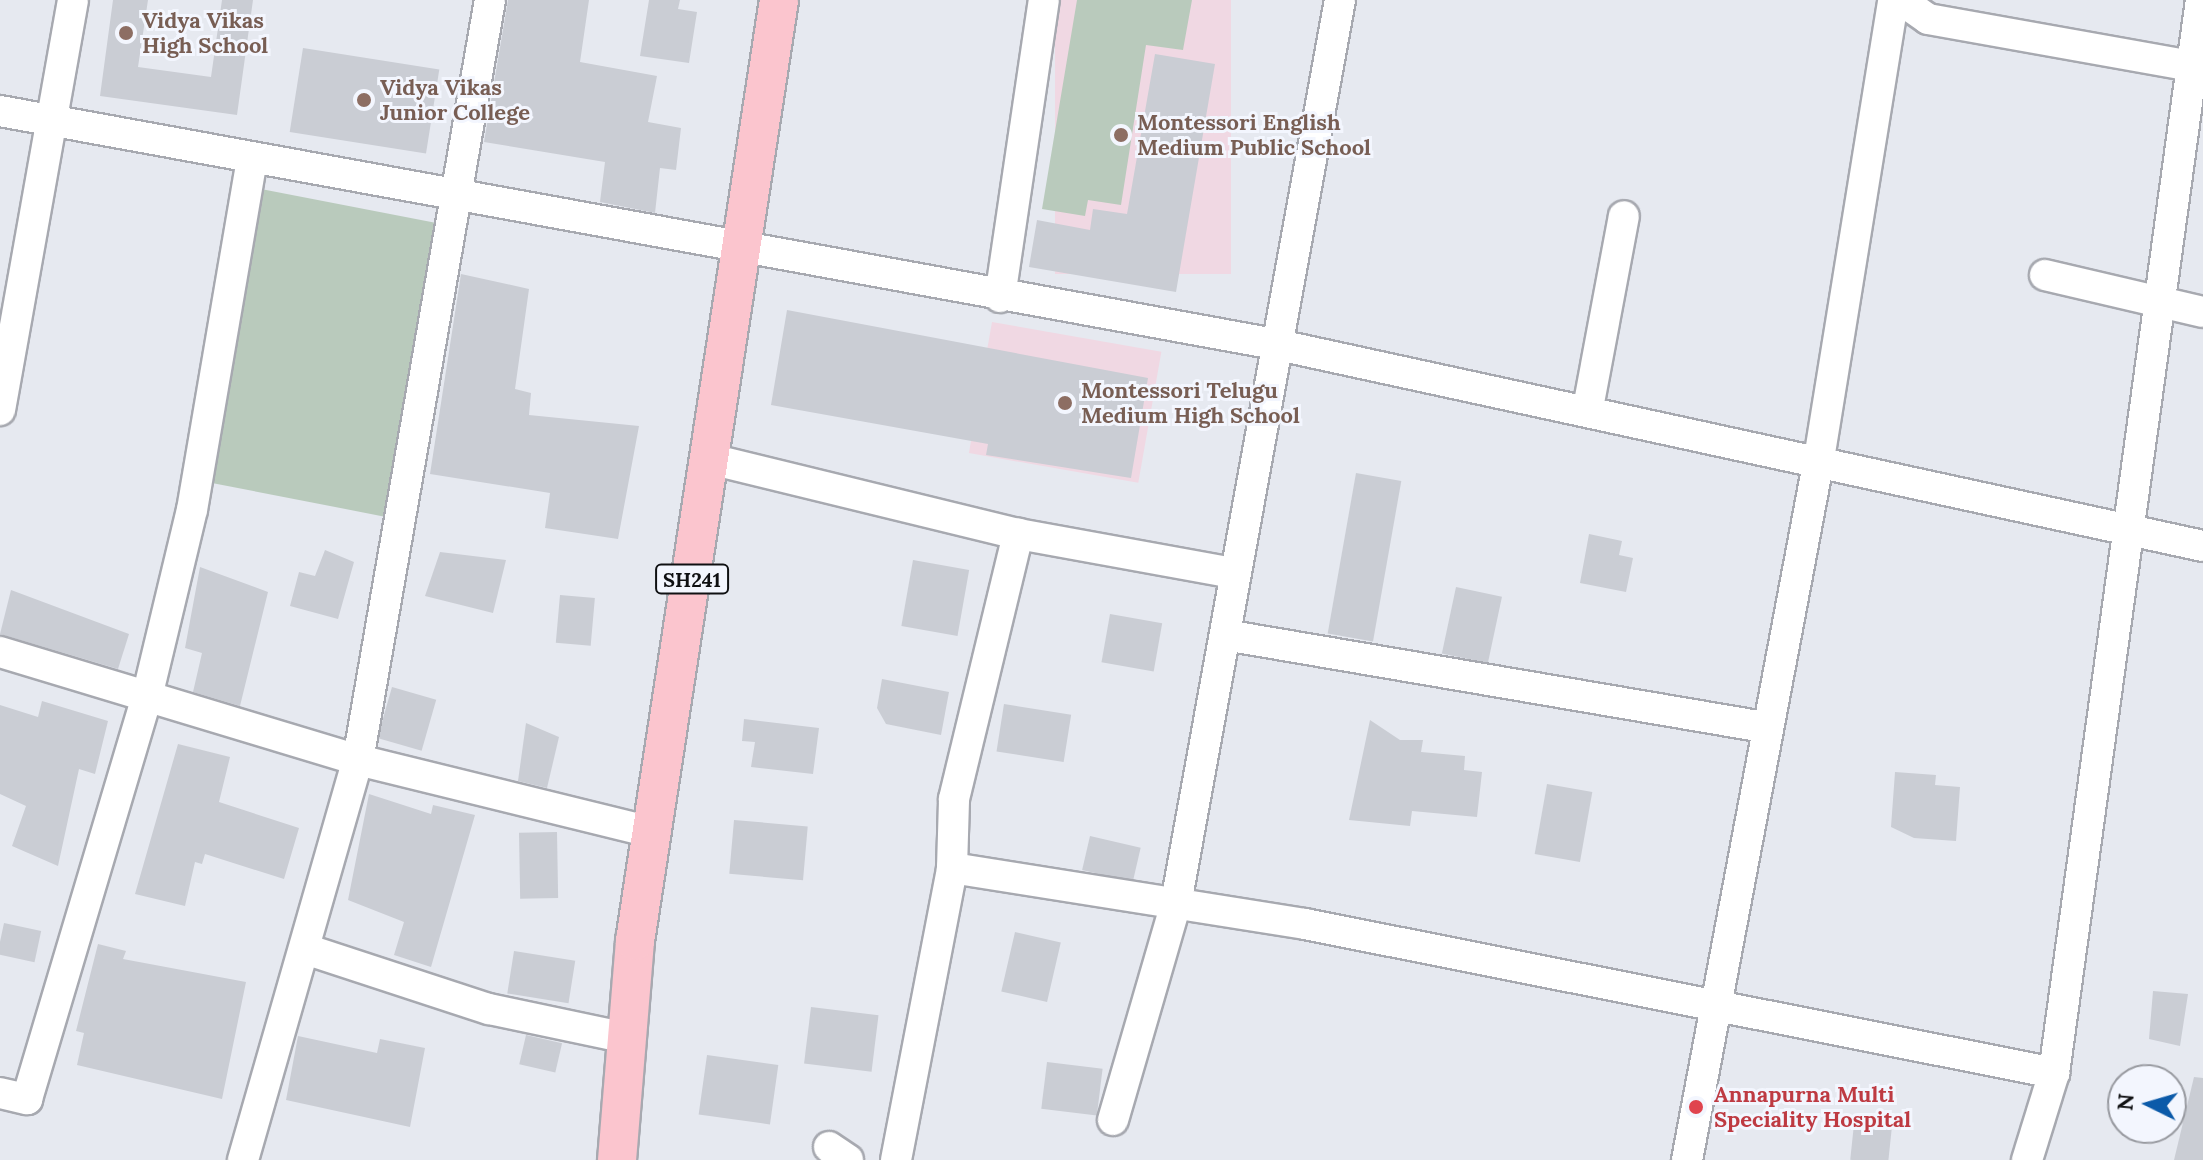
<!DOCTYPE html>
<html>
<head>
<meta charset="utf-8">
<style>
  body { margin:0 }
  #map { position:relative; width:2203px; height:1160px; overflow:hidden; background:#e6e9f0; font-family:Lora,serif }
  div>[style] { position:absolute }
  .education>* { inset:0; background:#f0d8e3; transform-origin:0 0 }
  .green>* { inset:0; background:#b9cabc; transform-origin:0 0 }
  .building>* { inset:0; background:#cacdd4; transform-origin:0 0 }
  .roads { filter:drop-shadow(2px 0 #a7a9b0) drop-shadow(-2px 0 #a7a9b0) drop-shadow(0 2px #a7a9b0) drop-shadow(0 -2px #a7a9b0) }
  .minor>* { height:30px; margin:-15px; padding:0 15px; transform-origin:15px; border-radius:15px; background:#fff }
  .major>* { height:38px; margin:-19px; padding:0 19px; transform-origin:19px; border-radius:19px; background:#fbc5ce }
  .dots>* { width:22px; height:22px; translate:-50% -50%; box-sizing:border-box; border:4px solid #f3f6fe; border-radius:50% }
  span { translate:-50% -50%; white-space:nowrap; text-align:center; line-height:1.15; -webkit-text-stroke:6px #f3f6fe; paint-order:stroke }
  .shield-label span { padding:2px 6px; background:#f3f6fe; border:2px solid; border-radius:6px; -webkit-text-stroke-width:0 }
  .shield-label { font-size:20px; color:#101113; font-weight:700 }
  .education-label { font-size:22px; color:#785e54; font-weight:700 }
  .left { translate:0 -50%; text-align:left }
  .health-label { font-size:22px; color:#be3a42; font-weight:700 }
  .north { position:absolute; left:2107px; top:1064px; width:80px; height:80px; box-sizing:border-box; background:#f3f6fe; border:2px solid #989aa0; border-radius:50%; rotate:275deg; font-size:22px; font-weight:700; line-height:32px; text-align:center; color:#101113 }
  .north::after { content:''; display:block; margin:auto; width:28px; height:36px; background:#0b5aa9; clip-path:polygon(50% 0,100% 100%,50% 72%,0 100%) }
</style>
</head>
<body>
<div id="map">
  <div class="education">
    <div style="left:1055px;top:0;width:176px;height:274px"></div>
    <div style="left:992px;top:322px;width:172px;height:133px;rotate:10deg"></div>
  </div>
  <div class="green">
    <div style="clip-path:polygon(1077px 0,1192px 0,1183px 50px,1146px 45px,1121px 205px,1088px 200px,1085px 216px,1042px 209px)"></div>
    <div style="left:261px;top:189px;width:184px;height:298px;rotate:11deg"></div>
  </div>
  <div class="building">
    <div style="clip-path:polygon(113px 0,148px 0,138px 67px,211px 77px,222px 0,253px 0,237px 115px,100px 96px)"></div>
    <div style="clip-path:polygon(508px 0,589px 0,580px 62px,657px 76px,648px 122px,681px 128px,676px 170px,660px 168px,655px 213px,600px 202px,605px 162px,484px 142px)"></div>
    <div style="clip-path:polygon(649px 0,680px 0,678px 9px,697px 12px,689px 63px,640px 56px)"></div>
    <div style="left:303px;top:48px;width:138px;height:85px;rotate:9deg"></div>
    <div style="clip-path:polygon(1155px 54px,1215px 64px,1176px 292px,1029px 267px,1037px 220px,1090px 230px,1093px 209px,1127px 214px)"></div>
    <div style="clip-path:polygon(461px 274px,529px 289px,515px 389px,531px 393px,529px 415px,639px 426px,618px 539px,545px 528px,550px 493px,430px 474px)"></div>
    <div style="clip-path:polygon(787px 310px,1148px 378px,1131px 478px,986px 455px,988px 444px,771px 405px)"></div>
    <div style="left:1356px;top:473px;width:46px;height:163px;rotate:10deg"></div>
    <div style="clip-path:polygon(1589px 534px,1622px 541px,1619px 555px,1633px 558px,1626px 592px,1580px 583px)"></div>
    <div style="clip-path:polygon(325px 550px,354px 562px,338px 619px,290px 606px,299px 572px,315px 576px)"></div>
    <div style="clip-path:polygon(440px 552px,506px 560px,493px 613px,425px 596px)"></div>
    <div style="left:913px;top:560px;width:57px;height:67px;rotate:10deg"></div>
    <div style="clip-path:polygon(200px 567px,268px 592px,240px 706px,193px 692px,202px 653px,185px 648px)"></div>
    <div style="left:1456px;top:587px;width:47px;height:68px;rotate:12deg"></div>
    <div style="clip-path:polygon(11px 590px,129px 634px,118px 669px,0 634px)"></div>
    <div style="left:560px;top:595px;width:35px;height:48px;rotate:5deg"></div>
    <div style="left:1110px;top:614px;width:53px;height:49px;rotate:10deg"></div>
    <div style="clip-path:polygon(882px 679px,949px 692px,941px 735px,886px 724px,877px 708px)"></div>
    <div style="left:392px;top:687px;width:46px;height:53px;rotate:16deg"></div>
    <div style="clip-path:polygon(42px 701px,108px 721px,95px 774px,79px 769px,58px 866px,12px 846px,26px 806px,0 794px,0 705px,38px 717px)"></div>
    <div style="left:1004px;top:704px;width:68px;height:48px;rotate:9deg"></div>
    <div style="clip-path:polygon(744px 719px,819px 728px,813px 774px,751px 767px,755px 742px,742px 741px)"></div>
    <div style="clip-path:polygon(1370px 720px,1400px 740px,1423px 740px,1421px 752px,1465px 756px,1464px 770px,1482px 772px,1477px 817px,1412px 811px,1410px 826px,1349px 820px)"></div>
    <div style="clip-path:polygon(526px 723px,559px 737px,547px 788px,518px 781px)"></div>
    <div style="clip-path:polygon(178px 744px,230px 757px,219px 802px,299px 828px,284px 879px,205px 854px,202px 864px,195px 862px,185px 906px,135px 894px)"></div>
    <div style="clip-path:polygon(1895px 772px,1936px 775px,1935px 785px,1960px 787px,1956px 841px,1914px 838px,1891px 827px)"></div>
    <div style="left:1547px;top:784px;width:46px;height:71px;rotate:10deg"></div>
    <div style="clip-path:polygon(369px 794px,431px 814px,433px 805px,475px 815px,431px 967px,394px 955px,404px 922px,348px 900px)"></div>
    <div style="left:734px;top:820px;width:74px;height:54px;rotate:5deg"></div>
    <div style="left:557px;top:832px;width:66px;height:38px;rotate:89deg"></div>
    <div style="left:1090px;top:836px;width:52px;height:35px;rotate:13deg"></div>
    <div style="left:4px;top:923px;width:38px;height:32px;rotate:12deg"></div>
    <div style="left:1015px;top:932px;width:47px;height:61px;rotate:13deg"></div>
    <div style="clip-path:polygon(98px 944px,126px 951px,123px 959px,246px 982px,222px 1099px,77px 1065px,84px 1033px,76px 1031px)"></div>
    <div style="left:514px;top:951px;width:62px;height:43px;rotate:9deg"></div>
    <div style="clip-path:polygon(2153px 991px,2188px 994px,2180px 1046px,2149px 1039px)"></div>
    <div style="left:811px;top:1007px;width:68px;height:57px;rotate:7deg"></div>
    <div style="left:526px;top:1035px;width:37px;height:30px;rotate:13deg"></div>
    <div style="clip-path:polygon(298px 1036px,377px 1053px,380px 1039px,425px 1048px,410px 1127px,286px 1100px)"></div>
    <div style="left:707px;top:1055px;width:72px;height:60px;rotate:8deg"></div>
    <div style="left:1047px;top:1062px;width:56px;height:47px;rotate:7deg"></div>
    <div style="clip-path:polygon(2194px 1077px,2203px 1078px,2203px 1160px,2174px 1160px)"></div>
    <div style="left:1854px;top:1124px;width:38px;height:36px;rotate:6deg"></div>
  </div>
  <div class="roads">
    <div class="minor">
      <div style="left:1901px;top:0;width:33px;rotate:35deg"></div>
      <div style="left:1928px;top:19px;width:279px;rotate:10.1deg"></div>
      <div style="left:0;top:111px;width:1295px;rotate:10.36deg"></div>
      <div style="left:1274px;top:344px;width:951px;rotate:12.27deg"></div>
      <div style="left:2045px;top:275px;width:162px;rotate:13.2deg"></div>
      <div style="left:1000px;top:297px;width:300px;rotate:-81.6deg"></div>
      <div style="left:1588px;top:408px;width:195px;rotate:-79.4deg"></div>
      <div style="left:0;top:410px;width:416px;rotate:-79.9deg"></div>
      <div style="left:710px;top:459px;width:317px;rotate:13.7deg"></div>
      <div style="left:1018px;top:534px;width:219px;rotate:10.3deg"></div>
      <div style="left:1225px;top:635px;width:547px;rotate:9.69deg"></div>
      <div style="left:0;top:652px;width:374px;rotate:16.8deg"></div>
      <div style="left:358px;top:760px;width:303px;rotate:13.8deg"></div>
      <div style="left:952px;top:868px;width:357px;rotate:9deg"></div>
      <div style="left:1305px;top:924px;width:764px;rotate:11.25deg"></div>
      <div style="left:305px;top:949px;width:194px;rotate:18.1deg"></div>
      <div style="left:489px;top:1009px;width:141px;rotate:11.9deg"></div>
      <div style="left:0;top:1093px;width:28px;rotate:13deg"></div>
      <div style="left:27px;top:1099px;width:420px;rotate:-73.4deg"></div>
      <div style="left:147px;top:697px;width:192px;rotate:-76.5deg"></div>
      <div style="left:192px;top:510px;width:357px;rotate:-80.3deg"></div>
      <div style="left:1113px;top:1120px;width:226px;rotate:-73.8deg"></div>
      <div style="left:1176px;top:903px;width:918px;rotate:-79.71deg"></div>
      <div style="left:829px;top:1147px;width:23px;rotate:34deg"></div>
      <div style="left:243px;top:1160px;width:416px;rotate:-74deg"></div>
      <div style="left:358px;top:760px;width:771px;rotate:-80.15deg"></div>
      <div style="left:896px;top:1160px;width:297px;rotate:-79.1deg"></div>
      <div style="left:952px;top:868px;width:69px;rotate:-88.3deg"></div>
      <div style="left:954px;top:799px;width:273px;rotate:-76.4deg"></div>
      <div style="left:1687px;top:1160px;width:713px;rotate:-79.34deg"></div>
      <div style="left:1819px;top:459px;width:465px;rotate:-80.8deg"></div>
      <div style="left:2027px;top:1160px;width:91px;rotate:-72.8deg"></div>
      <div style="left:2054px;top:1073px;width:1083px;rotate:-82.2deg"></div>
    </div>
    <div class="major">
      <div style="left:617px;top:1160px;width:220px;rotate:-85.3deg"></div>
      <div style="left:635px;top:941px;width:952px;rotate:-81.3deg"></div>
    </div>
  </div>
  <div class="dots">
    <div style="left:126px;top:33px;background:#8d6e63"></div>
    <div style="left:364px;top:100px;background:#8d6e63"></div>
    <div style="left:1121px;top:135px;background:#8d6e63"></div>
    <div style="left:1065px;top:403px;background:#8d6e63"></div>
    <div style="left:1696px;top:1107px;background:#e0444e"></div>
  </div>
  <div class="shield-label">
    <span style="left:692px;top:579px">SH241</span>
  </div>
  <div class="education-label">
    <span class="left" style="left:142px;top:33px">Vidya Vikas<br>High School</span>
    <span class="left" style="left:380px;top:100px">Vidya Vikas<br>Junior College</span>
    <span class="left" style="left:1137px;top:135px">Montessori English<br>Medium Public School</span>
    <span class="left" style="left:1081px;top:403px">Montessori Telugu<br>Medium High School</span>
  </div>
  <div class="health-label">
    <span class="left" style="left:1714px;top:1107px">Annapurna Multi<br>Speciality Hospital</span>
  </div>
  <div class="north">N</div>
</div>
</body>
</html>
